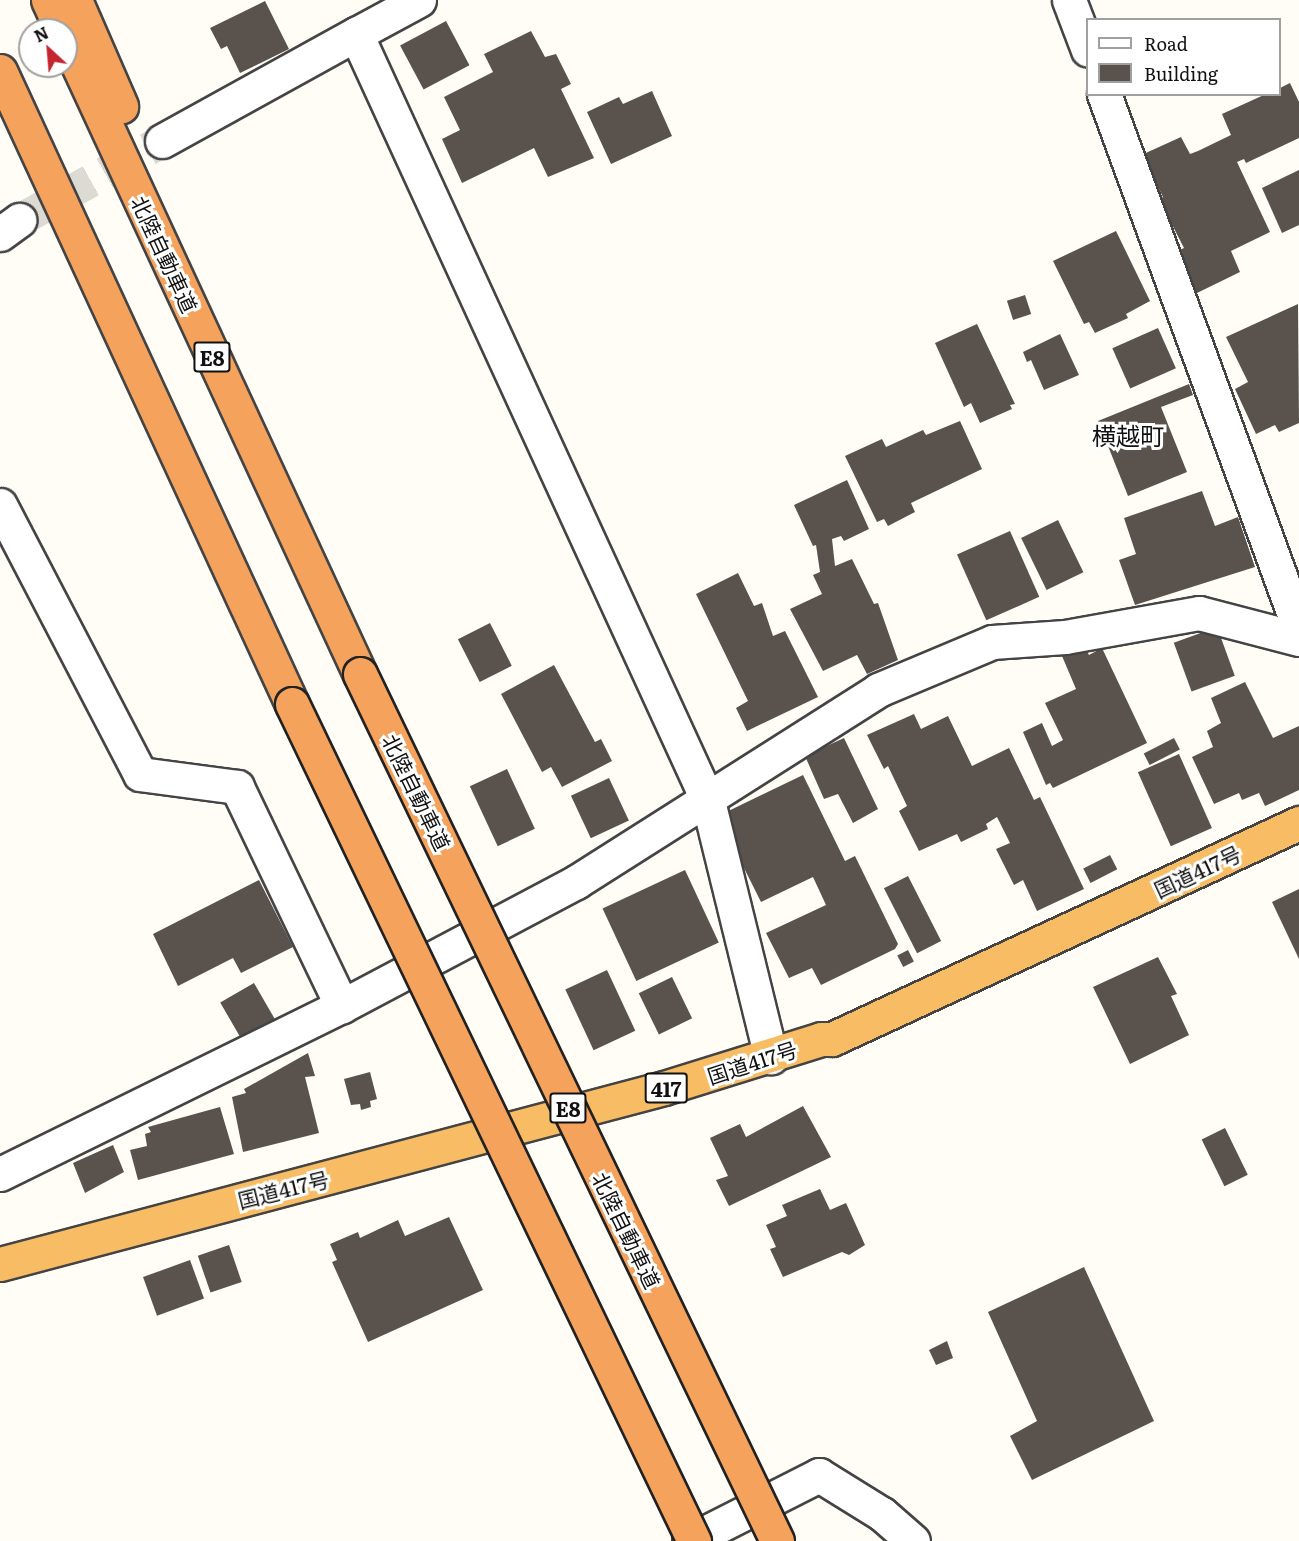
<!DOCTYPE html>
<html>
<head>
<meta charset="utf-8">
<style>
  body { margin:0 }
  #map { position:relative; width:1299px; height:1541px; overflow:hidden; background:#fffdf5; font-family:Literata,"Noto Sans JP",serif }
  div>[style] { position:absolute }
  .building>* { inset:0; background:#5a524d; transform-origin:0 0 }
  .minor-tunnel>* { height:33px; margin-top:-16.5px; transform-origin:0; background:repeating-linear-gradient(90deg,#dbdad3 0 33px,transparent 0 49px) }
  .roads { filter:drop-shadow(2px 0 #444) drop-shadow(-2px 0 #444) drop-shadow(0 2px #444) drop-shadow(0 -2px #444) }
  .minor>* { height:33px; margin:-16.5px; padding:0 16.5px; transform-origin:16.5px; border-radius:16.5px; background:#fff }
  .trunk>* { height:33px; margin:-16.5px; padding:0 16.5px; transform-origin:16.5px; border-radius:16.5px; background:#f7bc64 }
  .motorway>* { height:33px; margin:-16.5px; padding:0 16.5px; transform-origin:16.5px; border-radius:16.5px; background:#f5a25d }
  .bridges { filter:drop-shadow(2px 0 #222) drop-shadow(-2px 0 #222) drop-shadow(0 2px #222) drop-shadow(0 -2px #222) }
  .motorway-bridge>* { height:33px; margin:-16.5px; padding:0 16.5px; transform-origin:16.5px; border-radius:16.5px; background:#f5a25d }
  span { translate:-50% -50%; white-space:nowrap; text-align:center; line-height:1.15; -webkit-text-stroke:6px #fff; paint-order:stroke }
  .shield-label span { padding:2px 4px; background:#fff; border:2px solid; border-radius:4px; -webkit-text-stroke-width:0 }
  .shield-label { font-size:20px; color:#111; font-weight:700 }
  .street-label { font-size:21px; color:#111 }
  .quarter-label { font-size:24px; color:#111 }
  .legend { position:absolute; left:1086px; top:18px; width:195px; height:78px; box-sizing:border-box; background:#fff; border:2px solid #a0a0a0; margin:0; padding:8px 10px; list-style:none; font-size:18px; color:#111 }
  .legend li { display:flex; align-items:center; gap:12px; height:30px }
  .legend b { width:30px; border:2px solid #a0a0a0 }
  .north { position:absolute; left:18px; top:18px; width:60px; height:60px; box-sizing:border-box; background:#fff; border:2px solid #a0a0a0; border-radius:50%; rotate:334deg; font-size:16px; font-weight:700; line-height:24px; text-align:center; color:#111 }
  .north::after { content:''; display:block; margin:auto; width:21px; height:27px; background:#c4262e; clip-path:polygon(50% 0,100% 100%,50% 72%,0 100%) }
</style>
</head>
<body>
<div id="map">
  <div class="building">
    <div style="clip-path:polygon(265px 1px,289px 49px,240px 73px,227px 46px,221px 49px,210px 28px)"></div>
    <div style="left:446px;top:21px;width:50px;height:52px;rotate:62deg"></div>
    <div style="clip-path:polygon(531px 31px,545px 57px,556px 54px,571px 84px,561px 89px,594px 158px,548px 177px,534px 148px,462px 183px,442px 139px,460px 130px,444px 97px,493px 72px,484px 54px)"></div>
    <div style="clip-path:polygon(1290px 83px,1299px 102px,1299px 138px,1246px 163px,1244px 159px,1237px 162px,1270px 232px,1231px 251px,1240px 272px,1197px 293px,1177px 251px,1184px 248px,1159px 199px,1163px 197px,1157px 185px,1151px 189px,1137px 157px,1181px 137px,1190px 154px,1198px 151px,1231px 135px,1222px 114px,1266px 94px,1280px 94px,1280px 88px)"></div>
    <div style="clip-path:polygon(652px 91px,672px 136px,611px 164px,587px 112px,619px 97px,623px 104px)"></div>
    <div style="clip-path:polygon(1299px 170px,1299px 225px,1282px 233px,1262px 188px)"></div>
    <div style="clip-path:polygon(1116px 231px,1150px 301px,1126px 314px,1128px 318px,1095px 333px,1089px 322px,1084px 324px,1053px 261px)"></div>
    <div style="left:1025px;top:295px;width:20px;height:19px;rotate:72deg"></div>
    <div style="clip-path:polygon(1298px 304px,1299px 423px,1279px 432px,1275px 425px,1256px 434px,1235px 389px,1248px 382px,1226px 337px)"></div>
    <div style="clip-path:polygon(977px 324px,1015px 404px,1010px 405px,1012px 409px,980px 423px,971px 403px,964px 407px,935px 343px)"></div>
    <div style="left:1158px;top:328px;width:44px;height:50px;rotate:66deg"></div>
    <div style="clip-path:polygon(1060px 334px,1079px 375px,1044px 390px,1031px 360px,1027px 362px,1023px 352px)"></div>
    <div style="clip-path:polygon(1189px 384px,1193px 395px,1161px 407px,1187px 472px,1128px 496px,1098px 421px)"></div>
    <div style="clip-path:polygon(960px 421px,982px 469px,911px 503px,915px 512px,888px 526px,884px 519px,877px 522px,845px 456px,882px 439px,886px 447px,923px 430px,926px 435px)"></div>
    <div style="clip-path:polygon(847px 480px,869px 529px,844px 541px,841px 536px,832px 539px,835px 566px,852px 559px,874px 604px,878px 603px,898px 660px,867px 674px,857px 655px,823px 671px,790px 609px,822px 594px,813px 575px,820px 572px,816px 545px,813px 546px,794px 505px)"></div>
    <div style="clip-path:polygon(1202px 491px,1215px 526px,1238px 517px,1255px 567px,1135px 605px,1119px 560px,1136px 554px,1124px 518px)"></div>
    <div style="left:1058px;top:520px;width:58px;height:41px;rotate:64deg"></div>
    <div style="left:1010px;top:531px;width:72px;height:58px;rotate:66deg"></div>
    <div style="clip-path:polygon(738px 573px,754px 606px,762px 603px,773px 636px,785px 631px,818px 697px,747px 731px,736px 708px,748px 701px,696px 594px)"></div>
    <div style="left:490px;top:623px;width:48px;height:36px;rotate:63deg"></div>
    <div style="left:1217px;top:627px;width:52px;height:46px;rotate:70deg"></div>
    <div style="clip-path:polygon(1084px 646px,1089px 655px,1102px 648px,1147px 743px,1053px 788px,1050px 783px,1046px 785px,1023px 732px,1042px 723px,1052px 746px,1063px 740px,1045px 703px,1076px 689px,1062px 656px)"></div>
    <div style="clip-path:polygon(554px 665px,595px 742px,601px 739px,612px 761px,562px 787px,551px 767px,542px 772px,501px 694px)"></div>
    <div style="clip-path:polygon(1245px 682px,1273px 738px,1299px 726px,1299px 790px,1265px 806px,1259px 793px,1242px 800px,1239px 793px,1214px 804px,1192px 757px,1213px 747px,1207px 731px,1221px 723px,1211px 698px)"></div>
    <div style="clip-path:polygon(914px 714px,921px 729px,948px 716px,972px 766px,1009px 748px,1034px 800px,1040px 797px,1084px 889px,1037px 911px,1023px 880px,1014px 885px,996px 849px,1010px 843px,997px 817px,986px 824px,988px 829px,961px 842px,957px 834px,919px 851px,899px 811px,907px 806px,888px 766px,884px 769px,867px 735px)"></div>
    <div style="clip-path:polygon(844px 738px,878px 809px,853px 823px,838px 794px,824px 799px,805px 756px)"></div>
    <div style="left:1174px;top:738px;width:13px;height:34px;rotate:63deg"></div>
    <div style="left:1179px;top:754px;width:81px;height:45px;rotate:66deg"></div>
    <div style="left:507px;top:769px;width:66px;height:41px;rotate:65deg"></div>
    <div style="clip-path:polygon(803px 775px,845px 861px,855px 856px,898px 944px,895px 949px,821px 985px,812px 968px,789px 978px,766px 933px,826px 905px,813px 877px,761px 902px,718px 816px)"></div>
    <div style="left:609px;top:778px;width:47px;height:42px;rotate:65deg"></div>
    <div style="left:1110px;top:855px;width:16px;height:30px;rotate:63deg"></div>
    <div style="left:685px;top:870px;width:80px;height:91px;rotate:65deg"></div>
    <div style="left:908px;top:876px;width:73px;height:27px;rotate:63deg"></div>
    <div style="clip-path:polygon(259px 880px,293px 947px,241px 973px,233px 958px,178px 986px,153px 934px)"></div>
    <div style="clip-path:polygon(1299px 889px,1299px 959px,1272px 902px)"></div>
    <div style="left:908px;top:950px;width:13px;height:12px;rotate:63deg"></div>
    <div style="clip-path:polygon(1158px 957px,1177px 994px,1171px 996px,1189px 1035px,1130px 1064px,1093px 987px)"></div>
    <div style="left:607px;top:970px;width:67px;height:46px;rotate:65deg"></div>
    <div style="left:672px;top:977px;width:46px;height:37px;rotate:64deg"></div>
    <div style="left:254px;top:983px;width:56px;height:39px;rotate:60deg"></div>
    <div style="clip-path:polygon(308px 1053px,315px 1076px,305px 1077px,319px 1133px,243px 1152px,232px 1097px,246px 1093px,244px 1089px)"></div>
    <div style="clip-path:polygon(370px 1072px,377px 1099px,370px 1101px,371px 1107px,361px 1110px,360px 1104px,351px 1105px,344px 1079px)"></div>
    <div style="clip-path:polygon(803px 1106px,831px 1157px,729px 1206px,716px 1180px,728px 1176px,710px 1138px,740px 1124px,746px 1137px)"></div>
    <div style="clip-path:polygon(220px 1107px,234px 1154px,138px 1180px,130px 1150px,147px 1146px,145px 1134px,151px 1132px,148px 1127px)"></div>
    <div style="left:1225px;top:1128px;width:52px;height:26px;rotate:64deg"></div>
    <div style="clip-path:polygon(113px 1145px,124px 1172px,85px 1193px,73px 1163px)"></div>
    <div style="clip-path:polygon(820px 1189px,830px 1210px,846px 1203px,865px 1245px,849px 1255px,842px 1252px,783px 1277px,770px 1249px,776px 1247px,766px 1225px,787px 1216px,782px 1205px)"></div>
    <div style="clip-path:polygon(449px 1217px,483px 1290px,368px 1342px,332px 1262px,337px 1260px,330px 1244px,358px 1232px,360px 1238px,398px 1220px,405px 1236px)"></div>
    <div style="left:229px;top:1245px;width:39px;height:33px;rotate:71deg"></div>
    <div style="left:190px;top:1260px;width:41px;height:50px;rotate:70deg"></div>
    <div style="clip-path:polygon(1084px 1267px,1154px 1421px,1032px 1480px,1010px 1436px,1037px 1421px,988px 1312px)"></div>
    <div style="clip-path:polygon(947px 1341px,953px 1358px,936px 1365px,929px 1350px)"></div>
  </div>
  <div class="minor-tunnel">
    <div style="left:19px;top:220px;width:163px;rotate:-28.9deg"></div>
  </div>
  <div class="roads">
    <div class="minor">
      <div style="left:419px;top:0;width:72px;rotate:151.6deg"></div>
      <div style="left:356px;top:34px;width:844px;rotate:65.35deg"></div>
      <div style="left:708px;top:801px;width:264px;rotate:76.2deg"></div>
      <div style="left:1069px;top:0;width:53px;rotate:69.2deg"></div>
      <div style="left:1104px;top:94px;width:568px;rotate:69.94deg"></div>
      <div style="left:162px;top:141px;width:222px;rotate:-28.9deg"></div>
      <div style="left:0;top:234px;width:24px;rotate:-36deg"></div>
      <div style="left:0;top:505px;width:303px;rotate:62.5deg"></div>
      <div style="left:140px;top:774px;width:98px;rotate:7.6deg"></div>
      <div style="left:237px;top:787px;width:243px;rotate:64.4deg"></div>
      <div style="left:0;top:1174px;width:381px;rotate:-26.2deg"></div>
      <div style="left:342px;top:1006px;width:265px;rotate:-27.9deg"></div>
      <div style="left:576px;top:882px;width:358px;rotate:-32.4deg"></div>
      <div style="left:878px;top:690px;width:124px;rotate:-22.8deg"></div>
      <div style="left:992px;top:642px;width:73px;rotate:-3.9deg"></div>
      <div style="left:1065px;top:637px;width:136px;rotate:-10.2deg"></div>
      <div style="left:1199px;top:613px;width:103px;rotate:14.6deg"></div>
      <div style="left:689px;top:1541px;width:146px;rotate:-26.9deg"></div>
      <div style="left:819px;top:1475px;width:74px;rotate:31.8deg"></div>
      <div style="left:882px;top:1514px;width:41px;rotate:41.1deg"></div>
    </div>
    <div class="trunk">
      <div style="left:0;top:1264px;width:687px;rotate:-14.85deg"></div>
      <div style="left:664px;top:1088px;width:164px;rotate:-17.3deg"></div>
      <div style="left:821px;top:1039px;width:11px"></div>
      <div style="left:832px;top:1039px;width:515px;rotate:-24.82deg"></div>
    </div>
    <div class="motorway">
      <div style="left:48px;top:0;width:33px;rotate:65deg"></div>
      <div style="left:75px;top:0;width:116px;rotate:66.5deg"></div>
      <div style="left:66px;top:39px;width:700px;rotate:65.16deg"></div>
      <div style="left:0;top:71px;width:697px;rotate:65.24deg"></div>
    </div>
  </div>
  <div class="bridges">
    <div class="motorway-bridge">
      <div style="left:360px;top:674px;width:962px;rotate:64.31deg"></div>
      <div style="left:292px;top:704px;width:929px;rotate:64.35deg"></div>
    </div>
  </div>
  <div class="shield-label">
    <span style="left:212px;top:357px">E8</span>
    <span style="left:666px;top:1088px">417</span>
    <span style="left:568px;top:1108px">E8</span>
  </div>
  <div class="street-label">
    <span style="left:165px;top:254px;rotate:65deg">北陸自動車道</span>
    <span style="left:417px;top:792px;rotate:64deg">北陸自動車道</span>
    <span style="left:1197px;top:871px;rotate:-25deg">国道417号</span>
    <span style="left:752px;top:1062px;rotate:-18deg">国道417号</span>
    <span style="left:283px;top:1189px;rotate:-14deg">国道417号</span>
    <span style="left:627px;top:1230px;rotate:64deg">北陸自動車道</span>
  </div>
  <div class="quarter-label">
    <span style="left:1128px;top:435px">横越町</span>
  </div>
  <ul class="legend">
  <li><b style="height:8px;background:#fff"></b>Road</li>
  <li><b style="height:16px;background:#5a524d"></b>Building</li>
  </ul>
  <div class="north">N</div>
</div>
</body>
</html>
